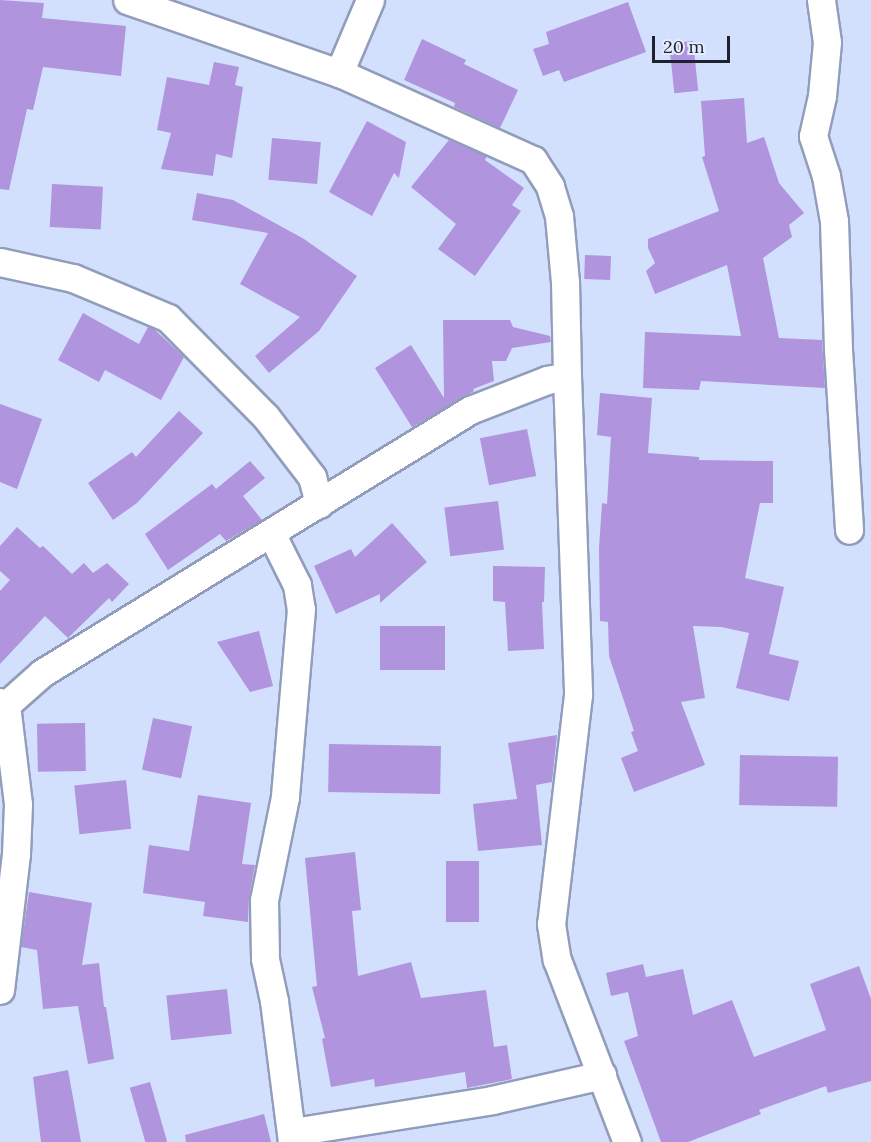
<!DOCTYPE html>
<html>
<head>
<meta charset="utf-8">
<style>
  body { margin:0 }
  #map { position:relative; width:871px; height:1142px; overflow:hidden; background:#d2dffd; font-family:Lora,serif }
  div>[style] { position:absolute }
  .building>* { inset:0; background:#b094de; transform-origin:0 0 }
  .roads { filter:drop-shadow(2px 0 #919dba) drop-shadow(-2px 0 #919dba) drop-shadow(0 2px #919dba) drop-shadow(0 -2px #919dba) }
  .minor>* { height:27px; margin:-13.5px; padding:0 13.5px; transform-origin:13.5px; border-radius:13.5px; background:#fff }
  span { translate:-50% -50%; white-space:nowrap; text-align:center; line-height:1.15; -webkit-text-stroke:6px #e4ecff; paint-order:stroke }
  .scale { position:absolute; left:652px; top:36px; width:78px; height:27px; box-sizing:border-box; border:3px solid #1e222e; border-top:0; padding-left:8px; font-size:18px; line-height:21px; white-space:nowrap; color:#1e222e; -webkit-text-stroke:4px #e4ecff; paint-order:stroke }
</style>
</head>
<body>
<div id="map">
  <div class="building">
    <div style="clip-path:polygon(0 0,44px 3px,42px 18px,126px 26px,121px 76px,43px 67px,33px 110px,27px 109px,9px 190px,0 189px)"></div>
    <div style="clip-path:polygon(628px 2px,646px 52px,564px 82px,559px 70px,543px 76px,533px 49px,549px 44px,546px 32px)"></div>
    <div style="clip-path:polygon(422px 39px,466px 60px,464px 64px,518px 90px,500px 128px,454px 107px,455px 103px,404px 80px)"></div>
    <div style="left:693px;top:41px;width:50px;height:24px;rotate:84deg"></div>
    <div style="clip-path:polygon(214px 62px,239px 67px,235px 85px,243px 87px,232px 158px,216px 154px,213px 176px,161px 169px,171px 133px,157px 130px,167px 77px,209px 85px)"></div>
    <div style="clip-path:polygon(744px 98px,747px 143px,764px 137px,779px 183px,804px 213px,789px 225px,792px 237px,763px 258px,779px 338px,822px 340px,825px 388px,701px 381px,699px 390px,643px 388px,645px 332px,741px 336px,727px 265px,655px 294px,646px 271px,655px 263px,648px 248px,648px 239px,719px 211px,702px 157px,705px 156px,701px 101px)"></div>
    <div style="clip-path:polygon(367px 121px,406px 142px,399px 178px,394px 173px,372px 216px,329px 192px)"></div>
    <div style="left:272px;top:138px;width:49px;height:42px;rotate:5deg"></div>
    <div style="clip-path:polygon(449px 140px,487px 156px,485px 160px,524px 188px,512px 205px,521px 211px,475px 276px,438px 249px,456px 224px,411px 187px)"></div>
    <div style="left:52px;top:184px;width:51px;height:43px;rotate:3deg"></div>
    <div style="clip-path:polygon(197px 193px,233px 200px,304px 239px,357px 276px,319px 331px,269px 373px,255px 356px,300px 317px,240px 284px,268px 233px,192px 220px)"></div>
    <div style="left:585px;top:255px;width:26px;height:24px;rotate:2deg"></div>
    <div style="clip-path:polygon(83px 313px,139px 344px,148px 327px,154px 329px,184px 357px,161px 400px,105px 370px,99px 382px,58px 360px)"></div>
    <div style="clip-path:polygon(443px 320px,510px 320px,513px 327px,550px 336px,551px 342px,512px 348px,506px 361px,492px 361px,494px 381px,473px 389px,474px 391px,412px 427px,375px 368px,411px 345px,444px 398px)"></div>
    <div style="clip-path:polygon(600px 393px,652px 398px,648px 453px,699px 457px,699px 460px,773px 461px,773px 503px,760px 503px,745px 578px,784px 587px,769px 654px,799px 661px,789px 701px,736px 688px,749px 633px,721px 627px,693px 626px,705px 698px,681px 702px,705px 765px,634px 792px,621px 758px,638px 751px,631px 732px,634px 731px,609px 656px,608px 622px,600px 621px,599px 548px,602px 503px,607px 504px,611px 437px,597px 435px)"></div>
    <div style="clip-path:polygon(0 404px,42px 419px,17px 489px,0 482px)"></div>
    <div style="clip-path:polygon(179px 411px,203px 433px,137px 503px,113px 520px,88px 483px,132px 452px,136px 457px)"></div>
    <div style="left:527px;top:429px;width:48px;height:48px;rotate:79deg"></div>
    <div style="clip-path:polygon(250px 461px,265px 478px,243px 496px,262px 520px,226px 541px,220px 534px,168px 570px,145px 534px,212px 484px,216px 489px)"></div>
    <div style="left:498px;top:501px;width:49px;height:54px;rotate:83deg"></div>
    <div style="clip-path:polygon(392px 523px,427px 562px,380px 603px,380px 594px,336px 614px,314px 566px,351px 549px,355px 557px)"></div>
    <div style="clip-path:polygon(17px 527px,40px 548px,43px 546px,72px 574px,84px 563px,93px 573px,107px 563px,129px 584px,112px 602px,109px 598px,68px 638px,45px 616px,0 664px,0 591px,10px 580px,0 571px,0 546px)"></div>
    <div style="clip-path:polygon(493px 566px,545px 567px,544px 602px,542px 602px,544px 649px,508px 651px,505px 602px,493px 601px)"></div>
    <div style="left:445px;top:626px;width:44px;height:65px;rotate:90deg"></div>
    <div style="clip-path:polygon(259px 631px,273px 686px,250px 692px,217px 642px)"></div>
    <div style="left:153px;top:718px;width:40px;height:53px;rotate:12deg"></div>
    <div style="left:85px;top:723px;width:48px;height:48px;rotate:89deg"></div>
    <div style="clip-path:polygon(557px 735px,552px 782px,536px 785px,542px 845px,478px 851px,473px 804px,517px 799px,508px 743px)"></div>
    <div style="left:329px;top:744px;width:112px;height:48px;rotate:1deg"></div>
    <div style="left:740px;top:755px;width:98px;height:50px;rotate:1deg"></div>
    <div style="left:126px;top:780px;width:49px;height:52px;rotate:84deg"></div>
    <div style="clip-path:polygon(198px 795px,251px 803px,242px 864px,255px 865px,249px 897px,248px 922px,203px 916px,205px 902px,143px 893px,149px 845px,189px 851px)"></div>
    <div style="clip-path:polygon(355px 852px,361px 910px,352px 911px,358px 976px,411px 962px,421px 998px,486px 990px,494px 1047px,507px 1045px,512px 1079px,467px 1088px,465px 1072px,375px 1087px,374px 1079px,331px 1087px,322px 1039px,325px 1038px,312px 987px,317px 986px,305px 858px)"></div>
    <div style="left:446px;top:861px;width:33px;height:61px"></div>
    <div style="clip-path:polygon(29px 892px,92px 903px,82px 965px,99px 963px,104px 1007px,106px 1007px,114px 1059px,88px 1064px,78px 1006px,43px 1009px,37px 950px,21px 947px)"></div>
    <div style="clip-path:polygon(643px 964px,646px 977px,683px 969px,693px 1015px,732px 1000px,754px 1057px,826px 1030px,810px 984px,859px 966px,871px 999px,871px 1081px,828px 1093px,826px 1086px,759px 1110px,761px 1114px,688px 1142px,661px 1142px,624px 1041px,638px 1036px,628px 992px,611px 996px,606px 973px)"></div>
    <div style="left:227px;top:989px;width:45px;height:61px;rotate:84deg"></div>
    <div style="clip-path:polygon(68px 1070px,81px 1142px,41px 1142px,33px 1077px)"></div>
    <div style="left:150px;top:1082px;width:62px;height:21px;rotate:74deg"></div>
    <div style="clip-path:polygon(264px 1114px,271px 1142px,186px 1142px,185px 1135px)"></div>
  </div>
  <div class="roads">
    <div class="minor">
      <div style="left:821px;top:0;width:42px;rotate:81.9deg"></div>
      <div style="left:827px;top:42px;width:54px;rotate:95.3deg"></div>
      <div style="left:822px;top:96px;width:41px;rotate:102.7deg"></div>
      <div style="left:813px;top:136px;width:42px;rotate:72deg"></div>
      <div style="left:826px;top:176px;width:46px;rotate:79.9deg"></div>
      <div style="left:834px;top:221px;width:128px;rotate:88.2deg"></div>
      <div style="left:838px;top:349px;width:181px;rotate:86.5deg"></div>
      <div style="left:339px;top:73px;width:79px;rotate:-67deg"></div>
      <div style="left:0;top:262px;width:75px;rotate:12.4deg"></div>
      <div style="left:73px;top:278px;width:103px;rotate:22.8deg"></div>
      <div style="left:168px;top:318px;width:139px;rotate:45.3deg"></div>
      <div style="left:266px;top:417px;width:76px;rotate:52.5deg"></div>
      <div style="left:312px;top:477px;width:28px;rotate:75deg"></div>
      <div style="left:567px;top:376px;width:319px;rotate:88deg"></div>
      <div style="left:578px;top:695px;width:231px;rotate:96.7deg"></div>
      <div style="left:551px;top:924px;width:36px;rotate:81deg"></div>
      <div style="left:557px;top:960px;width:195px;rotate:69deg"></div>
      <div style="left:271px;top:533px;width:58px;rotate:63.4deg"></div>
      <div style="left:297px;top:585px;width:24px;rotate:81deg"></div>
      <div style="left:301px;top:609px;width:189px;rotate:94.9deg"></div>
      <div style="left:285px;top:797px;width:105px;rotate:101.5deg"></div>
      <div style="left:264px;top:900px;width:59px;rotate:89deg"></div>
      <div style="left:265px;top:959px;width:43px;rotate:77.9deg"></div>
      <div style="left:274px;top:1001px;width:142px;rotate:82.7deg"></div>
      <div style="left:0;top:702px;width:7px;rotate:27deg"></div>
      <div style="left:6px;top:705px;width:48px;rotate:-41.6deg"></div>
      <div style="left:42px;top:673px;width:502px;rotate:-31.57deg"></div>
      <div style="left:470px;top:410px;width:83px;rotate:-21.3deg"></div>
      <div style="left:547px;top:380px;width:20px;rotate:-11deg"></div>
      <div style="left:567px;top:376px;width:94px;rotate:-91.2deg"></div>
      <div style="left:565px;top:282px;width:66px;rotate:-95.2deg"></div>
      <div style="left:559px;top:216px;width:31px;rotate:-107deg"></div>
      <div style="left:550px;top:186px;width:31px;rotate:-123deg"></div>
      <div style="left:533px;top:160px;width:213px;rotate:-155.8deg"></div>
      <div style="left:339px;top:73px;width:224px;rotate:-161deg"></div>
      <div style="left:0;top:990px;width:137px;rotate:-83.3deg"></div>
      <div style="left:16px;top:854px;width:50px;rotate:-87.7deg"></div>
      <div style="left:18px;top:804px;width:100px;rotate:-96.9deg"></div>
      <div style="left:293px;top:1132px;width:202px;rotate:-9.1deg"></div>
      <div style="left:492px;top:1100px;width:113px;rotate:-12.8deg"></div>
    </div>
  </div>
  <div class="scale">20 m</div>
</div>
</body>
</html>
